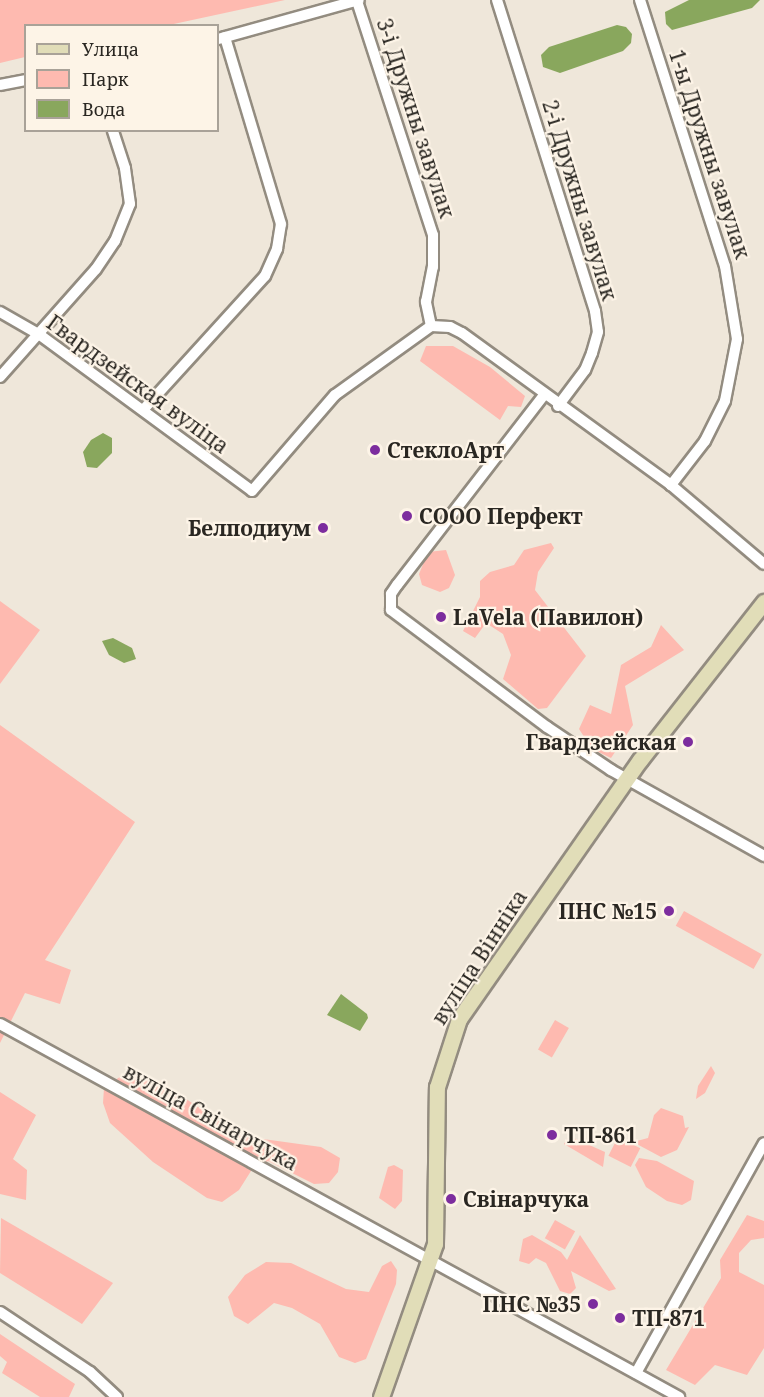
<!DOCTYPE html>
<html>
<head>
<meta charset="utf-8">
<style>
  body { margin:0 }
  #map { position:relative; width:764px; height:1397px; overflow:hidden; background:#efe7da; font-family:"Noto Serif",serif }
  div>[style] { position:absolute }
  .green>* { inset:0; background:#febab0; transform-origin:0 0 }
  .water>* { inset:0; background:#89a75d }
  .roads { filter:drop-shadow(2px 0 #938c80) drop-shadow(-2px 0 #938c80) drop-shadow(0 2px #938c80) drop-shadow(0 -2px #938c80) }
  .street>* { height:10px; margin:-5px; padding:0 5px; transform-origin:5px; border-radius:5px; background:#fff }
  .secondary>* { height:15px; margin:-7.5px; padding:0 7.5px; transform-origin:7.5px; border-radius:7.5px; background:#e1ddb8 }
  .dots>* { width:16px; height:16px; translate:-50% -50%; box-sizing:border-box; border:3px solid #fdf4e7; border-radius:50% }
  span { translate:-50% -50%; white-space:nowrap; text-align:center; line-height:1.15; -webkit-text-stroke:4.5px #fdf4e7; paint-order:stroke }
  .street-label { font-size:21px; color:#2a2722 }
  .poi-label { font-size:21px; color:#2a2722; font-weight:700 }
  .left { translate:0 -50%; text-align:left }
  .right { translate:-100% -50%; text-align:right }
  .legend { position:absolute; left:24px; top:24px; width:195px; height:108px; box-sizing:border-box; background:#fdf4e7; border:2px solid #a9a298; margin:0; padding:8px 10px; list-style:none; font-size:18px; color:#2a2722 }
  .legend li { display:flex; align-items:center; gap:12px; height:30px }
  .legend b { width:30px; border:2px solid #a9a298 }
</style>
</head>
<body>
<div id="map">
  <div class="green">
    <div style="clip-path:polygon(0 0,285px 0,169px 25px,26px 26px,25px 57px,0 63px)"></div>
    <div style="clip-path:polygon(426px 346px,453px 346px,490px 367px,525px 396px,521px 407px,508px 406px,500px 420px,420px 361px)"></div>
    <div style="clip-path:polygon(551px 543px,554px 548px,538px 572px,535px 590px,586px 656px,547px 708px,538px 709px,503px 679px,511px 655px,503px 634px,486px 623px,475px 638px,463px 631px,480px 597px,480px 581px,490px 572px,514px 565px,524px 550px)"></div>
    <div style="clip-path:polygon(446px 550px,455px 575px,449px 588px,440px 592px,422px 585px,419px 574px,428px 552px)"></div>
    <div style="clip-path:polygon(0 601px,40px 630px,0 684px)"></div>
    <div style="clip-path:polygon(661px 625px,684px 650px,625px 686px,633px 725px,611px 758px,592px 749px,579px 729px,590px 705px,611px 714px,621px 665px,651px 647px)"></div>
    <div style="clip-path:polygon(0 725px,135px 822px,45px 960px,71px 970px,60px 1004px,25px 993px,0 1043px)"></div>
    <div style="left:684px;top:911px;width:89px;height:17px;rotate:29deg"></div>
    <div style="left:555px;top:1020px;width:16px;height:34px;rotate:30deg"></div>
    <div style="clip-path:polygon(711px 1066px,715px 1073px,705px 1093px,696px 1099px,698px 1086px)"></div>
    <div style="clip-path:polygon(124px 1074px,161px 1082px,241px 1136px,321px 1147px,340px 1158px,338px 1172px,329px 1183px,314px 1184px,268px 1161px,251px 1171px,239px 1190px,222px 1202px,207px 1198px,153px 1162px,110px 1123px,103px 1103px,104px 1088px)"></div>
    <div style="clip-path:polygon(0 1092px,36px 1115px,13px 1159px,27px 1170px,26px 1200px,0 1194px)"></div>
    <div style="clip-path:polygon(661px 1108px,683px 1116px,685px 1128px,689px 1127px,677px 1150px,661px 1157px,633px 1142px,648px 1138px,654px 1115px)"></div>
    <div style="clip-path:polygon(569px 1136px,605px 1152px,603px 1167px,564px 1144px)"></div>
    <div style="left:618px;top:1137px;width:25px;height:21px;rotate:27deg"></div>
    <div style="clip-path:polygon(639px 1158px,657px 1161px,694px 1181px,691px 1200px,682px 1205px,667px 1201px,646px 1187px,635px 1165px)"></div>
    <div style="clip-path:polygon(394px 1165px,403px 1170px,402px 1201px,395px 1209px,379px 1198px,388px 1167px)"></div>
    <div style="clip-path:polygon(747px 1215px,764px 1221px,764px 1238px,751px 1240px,739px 1253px,739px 1272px,764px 1285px,764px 1348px,747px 1375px,715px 1365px,695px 1385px,666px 1370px,721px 1278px,720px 1260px)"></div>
    <div style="clip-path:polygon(1px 1218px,113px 1283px,82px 1324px,0 1273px)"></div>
    <div style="left:555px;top:1220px;width:23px;height:21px;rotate:29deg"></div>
    <div style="clip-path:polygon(532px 1235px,561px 1252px,567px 1260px,580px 1235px,616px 1289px,609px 1291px,571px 1271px,576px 1288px,570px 1294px,560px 1291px,546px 1263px,536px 1258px,529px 1264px,519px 1261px,523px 1239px)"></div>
    <div style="clip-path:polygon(391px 1261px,397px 1270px,396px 1284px,366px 1359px,355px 1363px,339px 1357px,320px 1324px,292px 1308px,274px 1303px,248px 1324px,234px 1316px,228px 1297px,245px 1275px,266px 1262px,291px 1263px,346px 1289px,369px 1292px,382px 1266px)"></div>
    <div style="clip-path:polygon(0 1334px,75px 1384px,69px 1397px,40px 1397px,2px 1373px,7px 1362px,0 1356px)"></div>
  </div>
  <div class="water">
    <div style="clip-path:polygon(689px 0,760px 0,752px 8px,672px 30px,666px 24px,665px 12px)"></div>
    <div style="clip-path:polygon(617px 25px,626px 27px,632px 34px,631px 43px,623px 51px,560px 73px,543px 67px,541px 55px,549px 47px)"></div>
    <div style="clip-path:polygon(103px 433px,112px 438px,112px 453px,97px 468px,87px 467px,83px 452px,91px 440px)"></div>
    <div style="clip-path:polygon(113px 638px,132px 648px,136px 659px,124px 663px,109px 655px,102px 641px)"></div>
    <div style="clip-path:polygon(341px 994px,367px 1014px,368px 1018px,360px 1031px,327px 1015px)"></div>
  </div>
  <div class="roads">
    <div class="street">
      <div style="left:497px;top:0;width:326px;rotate:72.5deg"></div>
      <div style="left:595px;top:311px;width:21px;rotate:82deg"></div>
      <div style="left:598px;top:332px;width:22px;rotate:106deg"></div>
      <div style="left:592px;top:353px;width:18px;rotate:112deg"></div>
      <div style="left:585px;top:370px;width:45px;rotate:126.9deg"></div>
      <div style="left:640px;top:0;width:279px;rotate:72.3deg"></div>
      <div style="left:725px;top:266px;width:74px;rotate:80.7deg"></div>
      <div style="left:737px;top:339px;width:63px;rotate:101deg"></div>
      <div style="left:725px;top:401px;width:45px;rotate:116.6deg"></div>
      <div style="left:705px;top:441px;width:56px;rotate:127.7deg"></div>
      <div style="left:218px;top:39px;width:146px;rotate:-15.5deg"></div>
      <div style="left:0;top:85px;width:26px;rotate:-11deg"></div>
      <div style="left:0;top:312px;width:46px;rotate:29.9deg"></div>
      <div style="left:40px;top:335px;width:263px;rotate:36.3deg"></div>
      <div style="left:252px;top:491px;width:127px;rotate:-49.2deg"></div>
      <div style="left:335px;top:395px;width:118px;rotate:-35.7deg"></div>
      <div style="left:431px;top:326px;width:25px;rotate:-102deg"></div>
      <div style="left:426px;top:302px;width:36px;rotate:-79deg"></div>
      <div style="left:433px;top:267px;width:32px;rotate:-90deg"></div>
      <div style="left:433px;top:235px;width:246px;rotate:-108deg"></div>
      <div style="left:431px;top:326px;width:19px;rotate:3deg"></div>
      <div style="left:450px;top:327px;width:13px;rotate:27deg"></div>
      <div style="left:462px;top:333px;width:258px;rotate:36deg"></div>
      <div style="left:671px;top:485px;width:122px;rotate:40.3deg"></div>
      <div style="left:0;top:377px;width:144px;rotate:-48.4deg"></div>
      <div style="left:96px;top:269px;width:34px;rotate:-56deg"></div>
      <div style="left:115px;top:241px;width:40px;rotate:-68deg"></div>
      <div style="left:130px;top:204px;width:36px;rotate:-98deg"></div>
      <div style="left:125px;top:168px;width:40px;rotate:-108deg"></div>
      <div style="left:544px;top:395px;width:240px;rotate:127.7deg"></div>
      <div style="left:397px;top:585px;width:11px;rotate:124deg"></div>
      <div style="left:391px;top:594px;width:16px;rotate:90deg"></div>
      <div style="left:391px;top:610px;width:195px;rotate:36.9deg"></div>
      <div style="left:547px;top:727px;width:77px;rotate:33.9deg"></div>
      <div style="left:611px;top:770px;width:176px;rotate:29.3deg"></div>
      <div style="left:143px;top:410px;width:181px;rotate:-47.7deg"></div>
      <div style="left:265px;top:276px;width:30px;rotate:-66deg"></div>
      <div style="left:277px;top:249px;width:25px;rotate:-81deg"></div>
      <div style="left:281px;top:224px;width:195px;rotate:-106.7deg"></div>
      <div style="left:0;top:1024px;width:775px;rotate:28.78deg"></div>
      <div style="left:0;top:1312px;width:108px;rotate:33.7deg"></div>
      <div style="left:90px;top:1372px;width:37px;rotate:43deg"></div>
      <div style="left:636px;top:1373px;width:263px;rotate:-60.9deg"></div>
    </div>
    <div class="secondary">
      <div style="left:381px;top:1397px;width:162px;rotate:-70.6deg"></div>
      <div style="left:435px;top:1244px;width:157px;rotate:-89.3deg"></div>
      <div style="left:437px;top:1087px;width:71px;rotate:-72.1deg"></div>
      <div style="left:459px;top:1019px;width:316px;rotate:-55.1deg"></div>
      <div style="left:640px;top:760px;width:201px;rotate:-51.9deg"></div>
    </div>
  </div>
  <div class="dots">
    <div style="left:375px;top:450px;background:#7d2d9e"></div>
    <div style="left:407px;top:516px;background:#7d2d9e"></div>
    <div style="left:323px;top:528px;background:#7d2d9e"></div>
    <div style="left:441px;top:617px;background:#7d2d9e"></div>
    <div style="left:688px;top:742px;background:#7d2d9e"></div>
    <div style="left:669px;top:911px;background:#7d2d9e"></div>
    <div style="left:552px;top:1135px;background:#7d2d9e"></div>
    <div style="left:451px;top:1199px;background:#7d2d9e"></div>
    <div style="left:593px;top:1304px;background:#7d2d9e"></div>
    <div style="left:620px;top:1318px;background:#7d2d9e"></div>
  </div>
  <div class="street-label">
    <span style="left:416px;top:118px;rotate:72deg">3-і Дружны завулак</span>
    <span style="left:710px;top:154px;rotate:72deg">1-ы Дружны завулак</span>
    <span style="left:580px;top:200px;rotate:73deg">2-і Дружны завулак</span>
    <span style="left:138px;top:384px;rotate:36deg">Гвардзейская вуліца</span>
    <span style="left:479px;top:957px;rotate:-57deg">вуліца Вінніка</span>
    <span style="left:211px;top:1117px;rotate:29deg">вуліца Свінарчука</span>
  </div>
  <div class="poi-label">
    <span class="left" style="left:387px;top:450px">СтеклоАрт</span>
    <span class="left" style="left:419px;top:516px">СООО Перфект</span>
    <span class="right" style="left:311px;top:528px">Белподиум</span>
    <span class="left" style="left:453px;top:617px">LaVela (Павилон)</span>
    <span class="right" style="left:676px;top:742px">Гвардзейская</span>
    <span class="right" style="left:657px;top:911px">ПНС №15</span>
    <span class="left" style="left:564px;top:1135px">ТП-861</span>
    <span class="left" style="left:463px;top:1199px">Свінарчука</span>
    <span class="right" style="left:581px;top:1304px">ПНС №35</span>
    <span class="left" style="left:632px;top:1318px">ТП-871</span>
  </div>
  <ul class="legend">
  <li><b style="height:8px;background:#e1ddb8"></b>Улица</li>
  <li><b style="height:16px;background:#febab0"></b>Парк</li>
  <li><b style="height:16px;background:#89a75d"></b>Вода</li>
  </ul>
</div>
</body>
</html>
